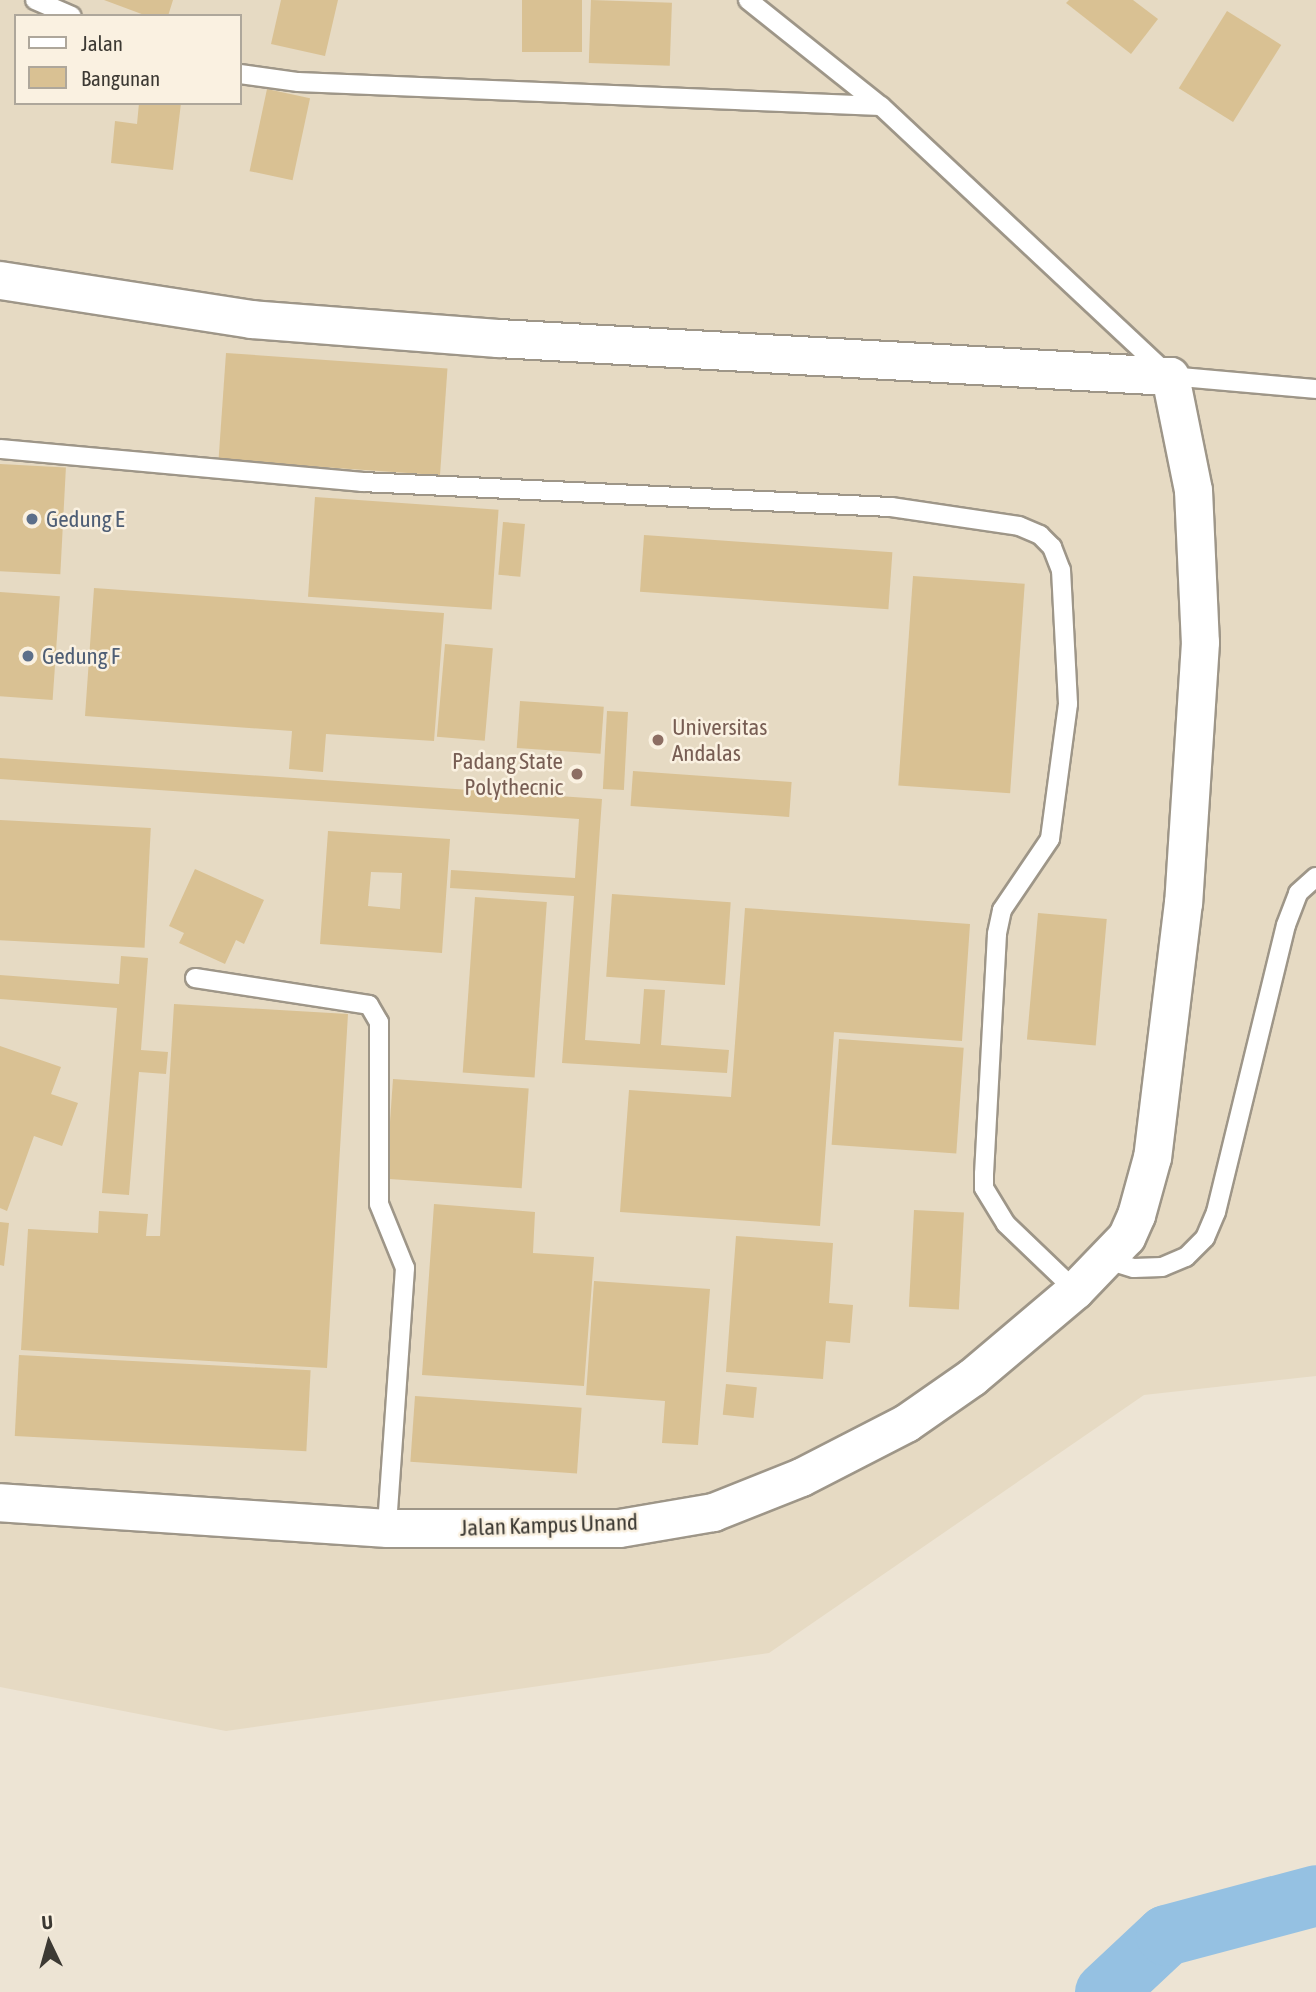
<!DOCTYPE html>
<html>
<head>
<meta charset="utf-8">
<style>
  body { margin:0 }
  #map { position:relative; width:1316px; height:1992px; overflow:hidden; background:#ede4d4; font-family:"Asap Condensed",sans-serif }
  div>[style] { position:absolute }
  .built>* { inset:0; background:#e6dac3 }
  .river>* { height:61px; margin:-30.5px; padding:0 30.5px; transform-origin:30.5px; border-radius:30.5px; background:#95c1e2 }
  .building>* { inset:0; background:#d9c193; transform-origin:0 0 }
  .roads { filter:drop-shadow(2px 0 #9e9688) drop-shadow(-2px 0 #9e9688) drop-shadow(0 2px #9e9688) drop-shadow(0 -2px #9e9688) }
  .service>* { height:18px; margin:-9px; padding:0 9px; transform-origin:9px; border-radius:9px; background:#fff }
  .minor>* { height:37px; margin:-18.5px; padding:0 18.5px; transform-origin:18.5px; border-radius:18.5px; background:#fff }
  .dots>* { width:19px; height:19px; translate:-50% -50%; box-sizing:border-box; border:4px solid #faf1e1; border-radius:50% }
  span { translate:-50% -50%; white-space:nowrap; text-align:center; line-height:1.15; -webkit-text-stroke:5px #faf1e1; paint-order:stroke }
  .service-label { font-size:23px; color:#4e5e75 }
  .left { translate:0 -50%; text-align:left }
  .education-label { font-size:23px; color:#785e54 }
  .right { translate:-100% -50%; text-align:right }
  .street-label { font-size:23px; color:#3c3933 }
  .legend { position:absolute; left:14px; top:14px; width:228px; height:91px; box-sizing:border-box; background:#faf1e1; border:2px solid #aea79b; margin:0; padding:9px 12px; list-style:none; font-size:21px; color:#3c3933 }
  .legend li { display:flex; align-items:center; gap:14px; height:35px }
  .legend b { width:35px; border:2px solid #aea79b }
  .north { position:absolute; left:14px; top:1908px; width:70px; height:70px; -webkit-text-stroke:5px #faf1e1; paint-order:stroke; rotate:355deg; font-size:19px; font-weight:700; line-height:28px; text-align:center; color:#3c3933 }
  .north::after { content:''; display:block; margin:auto; width:24px; height:32px; background:#3c3933; clip-path:polygon(50% 0,100% 100%,50% 72%,0 100%) }
</style>
</head>
<body>
<div id="map">
  <div class="built">
    <div style="clip-path:polygon(evenodd,0 0,1316px 0,1316px 1376px,1144px 1395px,769px 1653px,226px 1731px,0 1687px,0 0,16px 16px,240px 16px,240px 103px,16px 103px,16px 16px)"></div>
  </div>
  <div class="river">
    <div style="left:1105px;top:1992px;width:83px;rotate:-43.1deg"></div>
    <div style="left:1166px;top:1935px;width:155px;rotate:-14.9deg"></div>
  </div>
  <div class="building">
    <div style="clip-path:polygon(104px 0,173px 0,168px 16px,147px 16px)"></div>
    <div style="clip-path:polygon(281px 0,338px 0,325px 56px,271px 44px)"></div>
    <div style="left:522px;top:0;width:60px;height:52px"></div>
    <div style="left:591px;top:0;width:81px;height:63px;rotate:2deg"></div>
    <div style="clip-path:polygon(1069px 0,1133px 0,1158px 19px,1131px 54px,1066px 3px)"></div>
    <div style="left:1227px;top:11px;width:64px;height:91px;rotate:32deg"></div>
    <div style="left:267px;top:89px;width:44px;height:84px;rotate:12deg"></div>
    <div style="clip-path:polygon(139px 103px,181px 103px,173px 170px,111px 163px,115px 121px,137px 124px)"></div>
    <div style="left:226px;top:353px;width:222px;height:107px;rotate:4deg"></div>
    <div style="left:0;top:464px;width:66px;height:107px;rotate:3deg"></div>
    <div style="left:315px;top:497px;width:184px;height:100px;rotate:4deg"></div>
    <div style="left:503px;top:522px;width:22px;height:53px;rotate:5deg"></div>
    <div style="left:644px;top:535px;width:249px;height:57px;rotate:4deg"></div>
    <div style="left:913px;top:576px;width:112px;height:210px;rotate:4deg"></div>
    <div style="clip-path:polygon(94px 588px,444px 613px,434px 741px,326px 734px,323px 772px,289px 769px,292px 731px,85px 716px)"></div>
    <div style="left:0;top:592px;width:60px;height:104px;rotate:4deg"></div>
    <div style="left:445px;top:644px;width:48px;height:93px;rotate:5deg"></div>
    <div style="left:520px;top:701px;width:84px;height:47px;rotate:4deg"></div>
    <div style="left:607px;top:711px;width:21px;height:78px;rotate:3deg"></div>
    <div style="clip-path:polygon(0 758px,602px 799px,585px 1040px,640px 1044px,644px 989px,665px 990px,661px 1045px,729px 1050px,727px 1073px,562px 1063px,574px 896px,450px 888px,451px 870px,575px 878px,579px 819px,0 779px)"></div>
    <div style="left:633px;top:771px;width:159px;height:35px;rotate:4deg"></div>
    <div style="left:0;top:820px;width:151px;height:120px;rotate:3deg"></div>
    <div style="clip-path:polygon(evenodd,328px 831px,450px 839px,442px 953px,320px 944px,328px 831px,371px 872px,402px 873px,400px 909px,368px 906px,371px 872px)"></div>
    <div style="clip-path:polygon(195px 869px,264px 900px,244px 944px,236px 940px,225px 964px,179px 943px,184px 933px,169px 926px)"></div>
    <div style="left:612px;top:894px;width:119px;height:83px;rotate:4deg"></div>
    <div style="left:475px;top:897px;width:72px;height:176px;rotate:4deg"></div>
    <div style="clip-path:polygon(745px 908px,970px 924px,962px 1041px,834px 1032px,820px 1226px,620px 1212px,629px 1090px,731px 1097px)"></div>
    <div style="left:1038px;top:913px;width:69px;height:127px;rotate:5deg"></div>
    <div style="clip-path:polygon(121px 956px,148px 958px,141px 1050px,168px 1052px,166px 1074px,139px 1072px,129px 1195px,102px 1193px,117px 1008px,0 999px,0 975px,119px 984px)"></div>
    <div style="clip-path:polygon(174px 1004px,348px 1014px,327px 1368px,21px 1350px,28px 1229px,98px 1233px,99px 1211px,148px 1214px,146px 1236px,160px 1236px)"></div>
    <div style="left:839px;top:1039px;width:125px;height:106px;rotate:4deg"></div>
    <div style="clip-path:polygon(0 1046px,61px 1067px,51px 1094px,78px 1103px,62px 1146px,34px 1136px,7px 1211px,0 1208px)"></div>
    <div style="left:393px;top:1079px;width:136px;height:100px;rotate:4deg"></div>
    <div style="clip-path:polygon(434px 1204px,535px 1212px,533px 1253px,594px 1257px,584px 1386px,422px 1375px)"></div>
    <div style="left:914px;top:1210px;width:50px;height:97px;rotate:3deg"></div>
    <div style="clip-path:polygon(0 1222px,9px 1223px,4px 1266px,0 1265px)"></div>
    <div style="clip-path:polygon(736px 1236px,833px 1243px,829px 1303px,853px 1305px,850px 1343px,826px 1341px,823px 1379px,726px 1372px)"></div>
    <div style="clip-path:polygon(594px 1281px,710px 1289px,698px 1445px,662px 1443px,665px 1401px,586px 1395px)"></div>
    <div style="left:19px;top:1355px;width:292px;height:81px;rotate:3deg"></div>
    <div style="left:726px;top:1384px;width:31px;height:31px;rotate:6deg"></div>
    <div style="left:415px;top:1396px;width:167px;height:66px;rotate:4deg"></div>
  </div>
  <div class="roads">
    <div class="service">
      <div style="left:35px;top:0;width:40px;rotate:23.4deg"></div>
      <div style="left:748px;top:0;width:170px;rotate:38.6deg"></div>
      <div style="left:881px;top:106px;width:396px;rotate:43.1deg"></div>
      <div style="left:1170px;top:376px;width:147px;rotate:5.1deg"></div>
      <div style="left:240px;top:74px;width:59px;rotate:7.9deg"></div>
      <div style="left:298px;top:82px;width:583px;rotate:2.36deg"></div>
      <div style="left:0;top:449px;width:364px;rotate:5.2deg"></div>
      <div style="left:362px;top:482px;width:530px;rotate:2.71deg"></div>
      <div style="left:891px;top:507px;width:129px;rotate:8.4deg"></div>
      <div style="left:1019px;top:526px;width:23px;rotate:23deg"></div>
      <div style="left:1040px;top:535px;width:17px;rotate:45deg"></div>
      <div style="left:1052px;top:547px;width:25px;rotate:69deg"></div>
      <div style="left:1061px;top:570px;width:134px;rotate:87deg"></div>
      <div style="left:1068px;top:704px;width:136px;rotate:97.6deg"></div>
      <div style="left:1050px;top:839px;width:86px;rotate:124.1deg"></div>
      <div style="left:1002px;top:910px;width:25px;rotate:102deg"></div>
      <div style="left:997px;top:934px;width:240px;rotate:93.1deg"></div>
      <div style="left:984px;top:1174px;width:14px;rotate:90deg"></div>
      <div style="left:984px;top:1188px;width:42px;rotate:58.6deg"></div>
      <div style="left:1006px;top:1224px;width:95px;rotate:43.7deg"></div>
      <div style="left:195px;top:978px;width:176px;rotate:8.8deg"></div>
      <div style="left:369px;top:1005px;width:20px;rotate:60deg"></div>
      <div style="left:379px;top:1022px;width:182px;rotate:90deg"></div>
      <div style="left:379px;top:1204px;width:69px;rotate:67.9deg"></div>
      <div style="left:405px;top:1268px;width:261px;rotate:94deg"></div>
      <div style="left:1104px;top:1259px;width:31px;rotate:17deg"></div>
      <div style="left:1134px;top:1268px;width:28px;rotate:-2deg"></div>
      <div style="left:1162px;top:1267px;width:26px;rotate:-23deg"></div>
      <div style="left:1186px;top:1257px;width:27px;rotate:-45deg"></div>
      <div style="left:1205px;top:1238px;width:28px;rotate:-67deg"></div>
      <div style="left:1216px;top:1212px;width:295px;rotate:-76.3deg"></div>
      <div style="left:1286px;top:925px;width:34px;rotate:-69deg"></div>
      <div style="left:1298px;top:893px;width:24px;rotate:-42deg"></div>
    </div>
    <div class="minor">
      <div style="left:0;top:280px;width:254px;rotate:8.8deg"></div>
      <div style="left:251px;top:319px;width:248px;rotate:4.4deg"></div>
      <div style="left:498px;top:338px;width:673px;rotate:3.24deg"></div>
      <div style="left:1170px;top:376px;width:116px;rotate:78.6deg"></div>
      <div style="left:1193px;top:490px;width:152px;rotate:87.4deg"></div>
      <div style="left:1200px;top:642px;width:261px;rotate:93.7deg"></div>
      <div style="left:1183px;top:902px;width:257px;rotate:96.9deg"></div>
      <div style="left:1152px;top:1157px;width:60px;rotate:105.4deg"></div>
      <div style="left:1136px;top:1215px;width:24px;rotate:114deg"></div>
      <div style="left:1126px;top:1237px;width:74px;rotate:133.9deg"></div>
      <div style="left:1075px;top:1290px;width:135px;rotate:139.8deg"></div>
      <div style="left:972px;top:1377px;width:80px;rotate:145.1deg"></div>
      <div style="left:906px;top:1423px;width:118px;rotate:152.8deg"></div>
      <div style="left:801px;top:1477px;width:95px;rotate:158.3deg"></div>
      <div style="left:713px;top:1512px;width:95px;rotate:170.3deg"></div>
      <div style="left:619px;top:1528px;width:232px;rotate:180deg"></div>
      <div style="left:387px;top:1528px;width:388px;rotate:-176.2deg"></div>
    </div>
  </div>
  <div class="dots">
    <div style="left:32px;top:519px;background:#5c6f8a"></div>
    <div style="left:28px;top:656px;background:#5c6f8a"></div>
    <div style="left:658px;top:740px;background:#8d6e63"></div>
    <div style="left:577px;top:774px;background:#8d6e63"></div>
  </div>
  <div class="service-label">
    <span class="left" style="left:46px;top:519px">Gedung E</span>
    <span class="left" style="left:42px;top:656px">Gedung F</span>
  </div>
  <div class="education-label">
    <span class="left" style="left:672px;top:740px">Universitas<br>Andalas</span>
    <span class="right" style="left:563px;top:774px">Padang State<br>Polythecnic</span>
  </div>
  <div class="street-label">
    <span style="left:549px;top:1525px;rotate:-2deg">Jalan Kampus Unand</span>
  </div>
  <ul class="legend">
  <li><b style="height:9px;background:#fff"></b>Jalan</li>
  <li><b style="height:19px;background:#d9c193"></b>Bangunan</li>
  </ul>
  <div class="north">U</div>
</div>
</body>
</html>
